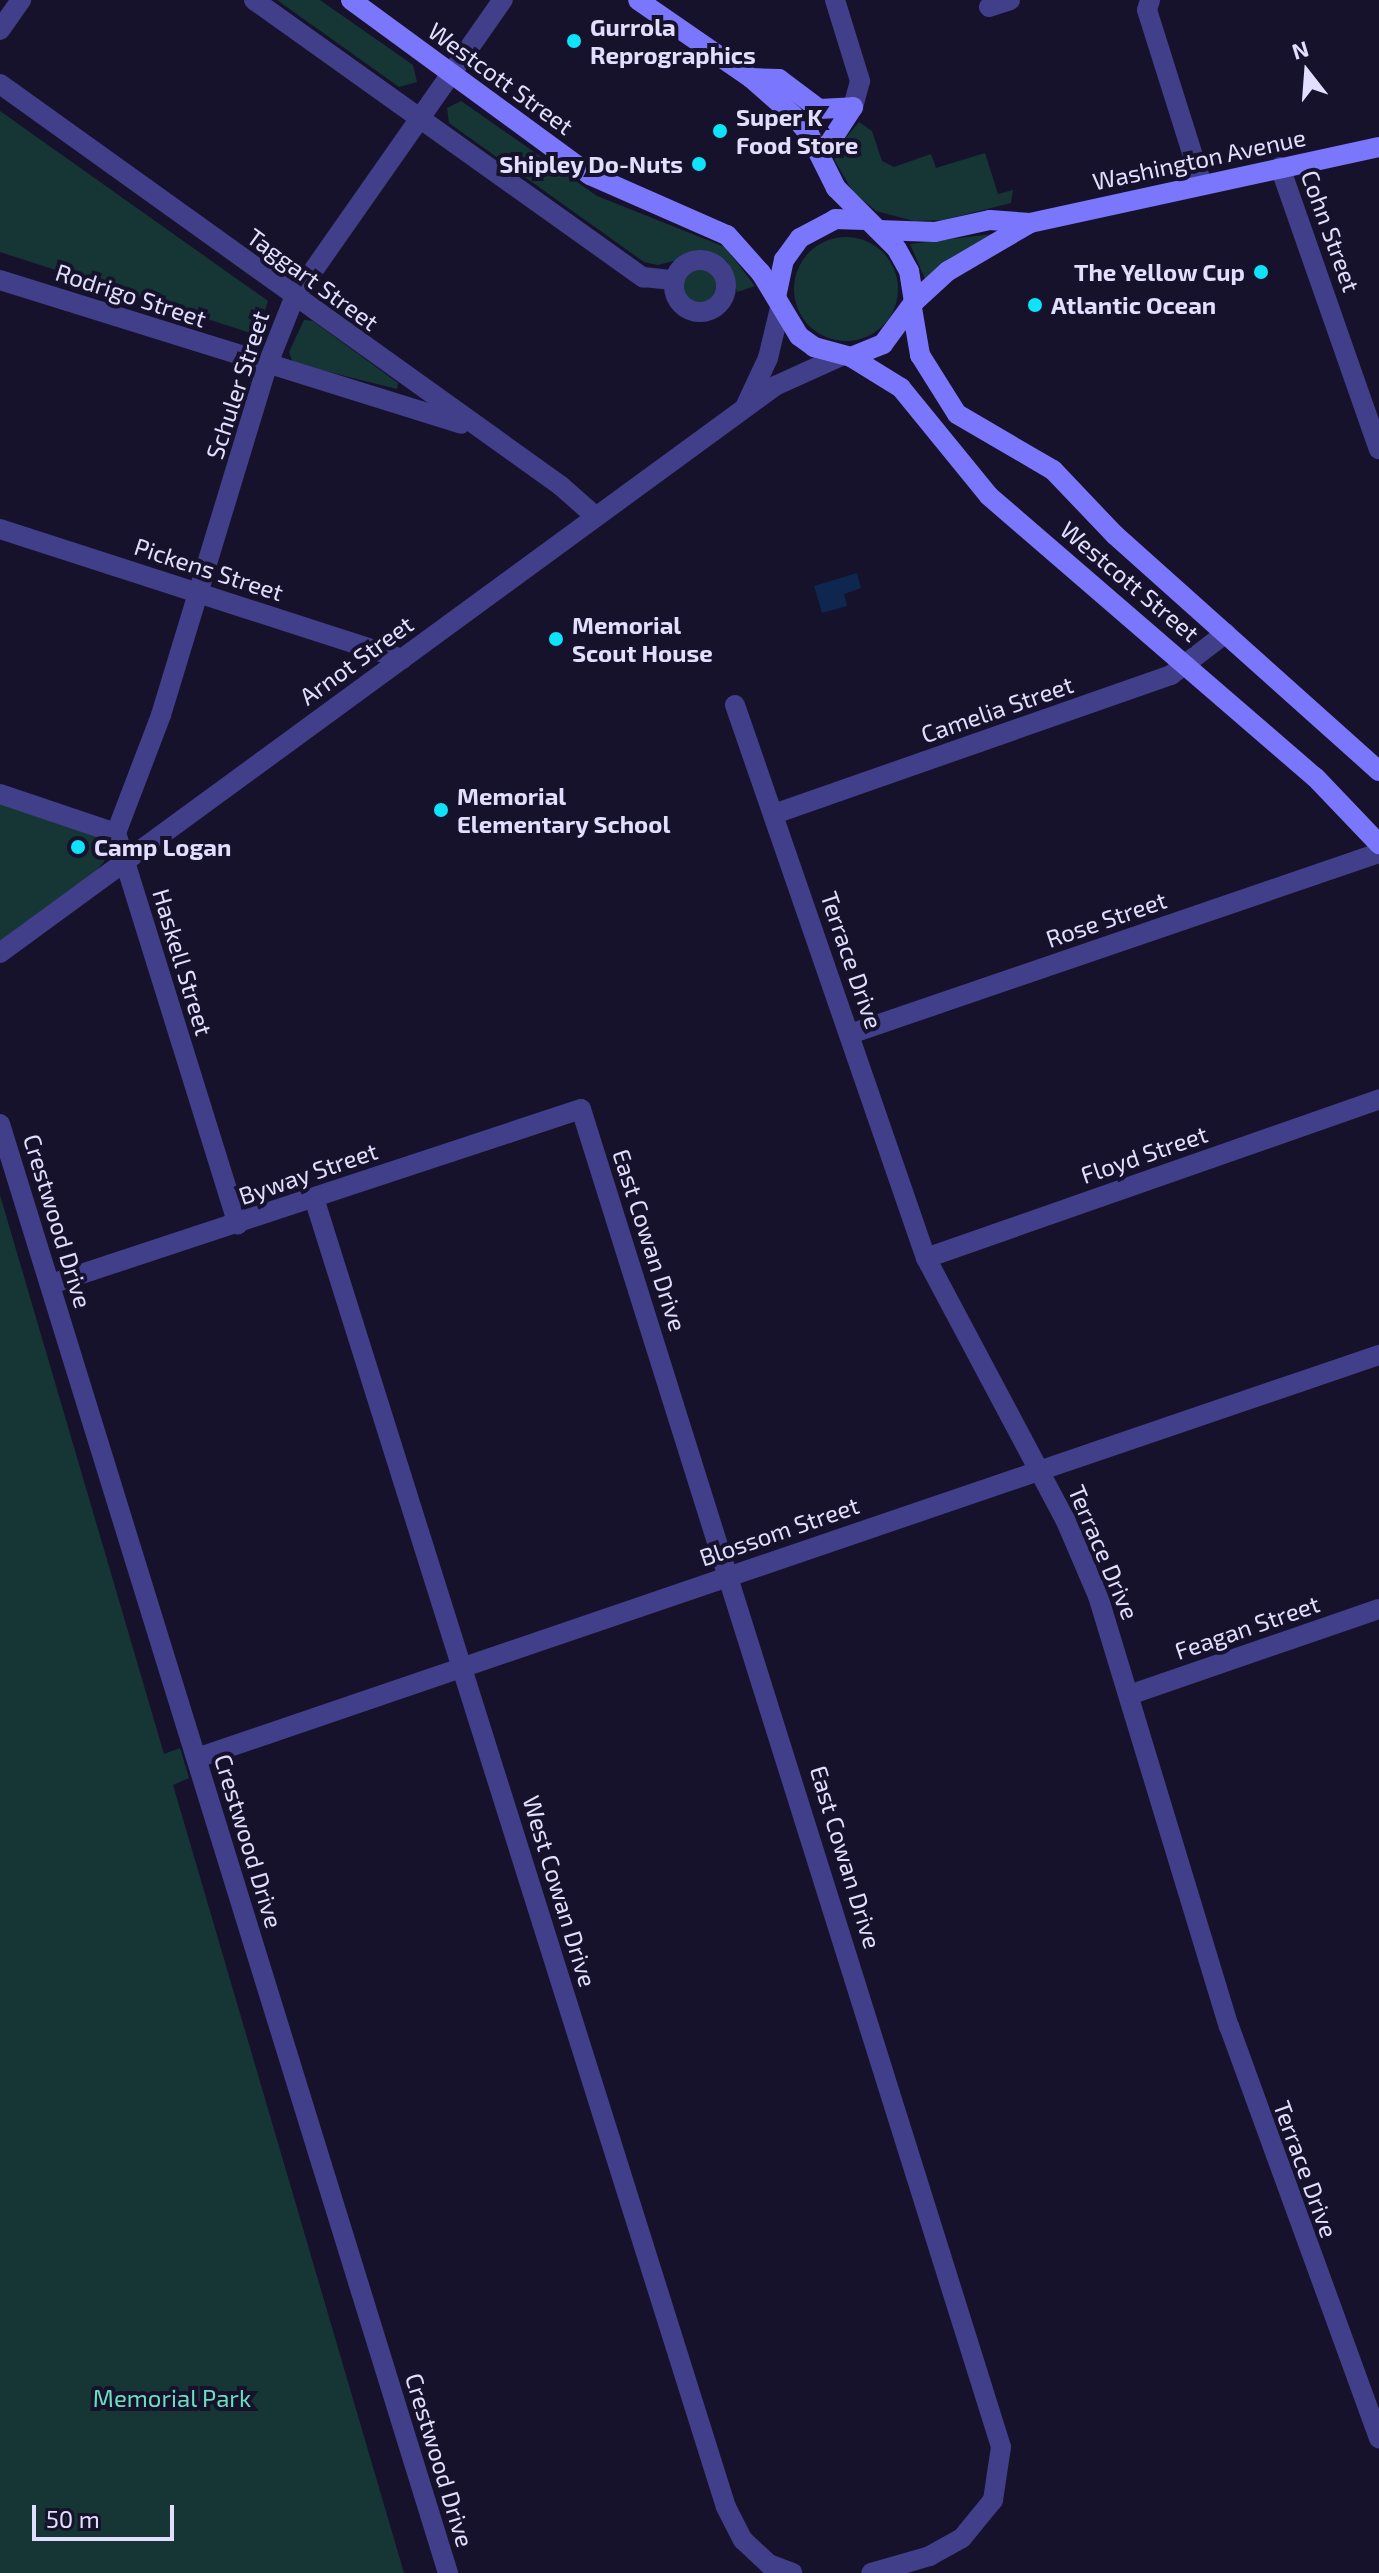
<!DOCTYPE html>
<html>
<head>
<meta charset="utf-8">
<style>
  body { margin:0 }
  #map { position:relative; width:1379px; height:2573px; overflow:hidden; background:#17122c; font-family:"Exo 2",sans-serif }
  div>[style] { position:absolute }
  .green>* { inset:0; background:#153635 }
  .round { border-radius:50% }
  .water>* { inset:0; background:#0f264f }
  .minor>* { height:20px; margin:-10px; padding:0 10px; transform-origin:10px; border-radius:10px; background:#413e8a }
  .minor>.ring { margin:-10px; padding:0; box-sizing:content-box; background:none; border:20px solid #413e8a; border-radius:50% }
  .tertiary>* { height:20px; margin:-10px; padding:0 10px; transform-origin:10px; border-radius:10px; background:#413e8a }
  .secondary>* { height:20px; margin:-10px; padding:0 10px; transform-origin:10px; border-radius:10px; background:#7a77fc }
  .dots>* { width:22px; height:22px; translate:-50% -50%; box-sizing:border-box; border:4px solid #17122c; border-radius:50% }
  span { translate:-50% -50%; white-space:nowrap; text-align:center; line-height:1.15; -webkit-text-stroke:8px #17122c; paint-order:stroke }
  .poi-label { font-size:24px; color:#e1defe; font-weight:700 }
  .left { translate:0 -50%; text-align:left }
  .right { translate:-100% -50%; text-align:right }
  .street-label { font-size:24px; color:#e1defe }
  .park-label { font-size:24px; color:#69dfc1 }
  .north { position:absolute; left:1267px; top:32px; width:80px; height:80px; -webkit-text-stroke:6px #17122c; paint-order:stroke; rotate:343deg; font-size:22px; font-weight:700; line-height:32px; text-align:center; color:#e1defe }
  .north::after { content:''; display:block; margin:auto; width:28px; height:36px; background:#e1defe; clip-path:polygon(50% 0,100% 100%,50% 72%,0 100%) }
  .scale { position:absolute; left:32px; top:2505px; width:142px; height:36px; box-sizing:border-box; border:4px solid #e1defe; border-top:0; padding-left:10px; font-size:24px; line-height:28px; white-space:nowrap; color:#e1defe; -webkit-text-stroke:6px #17122c; paint-order:stroke }
</style>
</head>
<body>
<div id="map">
  <div class="green">
    <div style="clip-path:polygon(277px 0,320px 0,413px 65px,417px 82px,399px 87px)"></div>
    <div style="clip-path:polygon(461px 101px,597px 196px,725px 247px,755px 286px,737px 292px,727px 261px,708px 252px,658px 265px,644px 262px,449px 123px,447px 108px)"></div>
    <div style="clip-path:polygon(0 111px,268px 301px,257px 335px,0 252px)"></div>
    <div style="clip-path:polygon(859px 122px,872px 131px,882px 161px,894px 167px,931px 154px,936px 168px,985px 153px,998px 194px,1013px 190px,1011px 203px,943px 220px,914px 221px,876px 211px,853px 192px,835px 161px,834px 152px)"></div>
    <div style="clip-path:polygon(993px 234px,950px 258px,925px 279px,910px 244px)"></div>
    <div class="round" style="left:794px;top:237px;width:104px;height:104px"></div>
    <div class="round" style="left:682px;top:269px;width:34px;height:34px"></div>
    <div style="clip-path:polygon(304px 320px,313px 321px,398px 383px,397px 389px,293px 363px,289px 352px)"></div>
    <div style="clip-path:polygon(0 802px,104px 837px,108px 845px,104px 862px,93px 874px,0 941px)"></div>
    <div style="clip-path:polygon(0 1195px,164px 1754px,180px 1748px,189px 1778px,173px 1785px,404px 2573px,0 2573px)"></div>
  </div>
  <div class="water">
    <div style="clip-path:polygon(857px 573px,861px 588px,844px 594px,847px 606px,822px 613px,814px 586px)"></div>
  </div>
  <div class="minor">
    <div style="left:254px;top:0;width:478px;rotate:35.5deg"></div>
    <div style="left:643px;top:277px;width:30px;rotate:6deg"></div>
    <div style="left:835px;top:0;width:85px;rotate:72.8deg"></div>
    <div style="left:860px;top:81px;width:27px;rotate:105deg"></div>
    <div style="left:1150px;top:0;width:10px;rotate:107deg"></div>
    <div style="left:1147px;top:10px;width:182px;rotate:72.5deg"></div>
    <div style="left:989px;top:7px;width:22px;rotate:-18deg"></div>
    <div style="left:0;top:30px;width:37px;rotate:-55deg"></div>
    <div style="left:0;top:84px;width:690px;rotate:35.62deg"></div>
    <div style="left:561px;top:486px;width:45px;rotate:41.4deg"></div>
    <div style="left:1280px;top:167px;width:299px;rotate:70.7deg"></div>
    <div class="ring" style="left:674px;top:260px;width:32px;height:32px"></div>
    <div style="left:0;top:280px;width:483px;rotate:17.3deg"></div>
    <div style="left:0;top:529px;width:423px;rotate:17.9deg"></div>
    <div style="left:735px;top:705px;width:585px;rotate:70.95deg"></div>
    <div style="left:926px;top:1258px;width:296px;rotate:62deg"></div>
    <div style="left:1065px;top:1519px;width:84px;rotate:66.8deg"></div>
    <div style="left:1098px;top:1596px;width:450px;rotate:73.1deg"></div>
    <div style="left:1229px;top:2026px;width:439px;rotate:70deg"></div>
    <div style="left:0;top:794px;width:122px;rotate:18.6deg"></div>
    <div style="left:774px;top:814px;width:421px;rotate:-19.3deg"></div>
    <div style="left:1171px;top:675px;width:69px;rotate:-37.4deg"></div>
    <div style="left:116px;top:833px;width:126px;rotate:-69.1deg"></div>
    <div style="left:161px;top:715px;width:365px;rotate:-73.1deg"></div>
    <div style="left:267px;top:366px;width:73px;rotate:-68.3deg"></div>
    <div style="left:294px;top:298px;width:364px;rotate:-55deg"></div>
    <div style="left:116px;top:833px;width:410px;rotate:72.7deg"></div>
    <div style="left:850px;top:1034px;width:559px;rotate:-18.89deg"></div>
    <div style="left:314px;top:1198px;width:1372px;rotate:72.53deg"></div>
    <div style="left:726px;top:2507px;width:37px;rotate:63deg"></div>
    <div style="left:743px;top:2540px;width:35px;rotate:43deg"></div>
    <div style="left:769px;top:2564px;width:25px;rotate:21deg"></div>
    <div style="left:926px;top:1258px;width:480px;rotate:-19.3deg"></div>
    <div style="left:51px;top:1284px;width:558px;rotate:-18.27deg"></div>
    <div style="left:581px;top:1109px;width:1402px;rotate:72.57deg"></div>
    <div style="left:1001px;top:2447px;width:54px;rotate:98.6deg"></div>
    <div style="left:993px;top:2500px;width:49px;rotate:129.2deg"></div>
    <div style="left:962px;top:2538px;width:37px;rotate:151deg"></div>
    <div style="left:930px;top:2556px;width:61px;rotate:163.9deg"></div>
    <div style="left:1132px;top:1694px;width:261px;rotate:-19deg"></div>
    <div style="left:197px;top:1758px;width:1249px;rotate:-18.83deg"></div>
  </div>
  <div class="tertiary">
    <div style="left:746px;top:405px;width:52px;rotate:-64.9deg"></div>
    <div style="left:768px;top:358px;width:51px;rotate:-76.5deg"></div>
    <div style="left:0;top:953px;width:960px;rotate:-36.19deg"></div>
    <div style="left:775px;top:386px;width:70px;rotate:-24.4deg"></div>
    <div style="left:0;top:1124px;width:1517px;rotate:72.82deg"></div>
  </div>
  <div class="secondary">
    <div style="left:351px;top:0;width:296px;rotate:36.2deg"></div>
    <div style="left:590px;top:175px;width:150px;rotate:23.7deg"></div>
    <div style="left:727px;top:235px;width:51px;rotate:48.2deg"></div>
    <div style="left:761px;top:273px;width:74px;rotate:58.9deg"></div>
    <div style="left:799px;top:336px;width:19px;rotate:36deg"></div>
    <div style="left:814px;top:347px;width:38px;rotate:15deg"></div>
    <div style="left:851px;top:357px;width:35px;rotate:-22deg"></div>
    <div style="left:883px;top:344px;width:52px;rotate:-53.6deg"></div>
    <div style="left:914px;top:302px;width:31px;rotate:-99deg"></div>
    <div style="left:909px;top:271px;width:26px;rotate:-119deg"></div>
    <div style="left:896px;top:248px;width:85px;rotate:-135deg"></div>
    <div style="left:836px;top:188px;width:60px;rotate:-116.6deg"></div>
    <div style="left:809px;top:134px;width:25px;rotate:-130deg"></div>
    <div style="left:793px;top:115px;width:56px;rotate:-138.6deg"></div>
    <div style="left:751px;top:78px;width:137px;rotate:-145.4deg"></div>
    <div style="left:751px;top:78px;width:28px;rotate:2deg"></div>
    <div style="left:779px;top:79px;width:50px;rotate:36.9deg"></div>
    <div style="left:819px;top:109px;width:34px;rotate:-3deg"></div>
    <div style="left:853px;top:107px;width:59px;rotate:123.1deg"></div>
    <div style="left:878px;top:230px;width:57px;rotate:2deg"></div>
    <div style="left:935px;top:232px;width:56px;rotate:-12.3deg"></div>
    <div style="left:990px;top:220px;width:40px;rotate:4.3deg"></div>
    <div style="left:1030px;top:223px;width:357px;rotate:-12.3deg"></div>
    <div style="left:776px;top:297px;width:38px;rotate:-78deg"></div>
    <div style="left:784px;top:260px;width:27px;rotate:-54deg"></div>
    <div style="left:800px;top:238px;width:40px;rotate:-28deg"></div>
    <div style="left:835px;top:219px;width:30px;rotate:2deg"></div>
    <div style="left:914px;top:302px;width:46px;rotate:-42.4deg"></div>
    <div style="left:948px;top:271px;width:95px;rotate:-30.3deg"></div>
    <div style="left:912px;top:308px;width:48px;rotate:80.3deg"></div>
    <div style="left:920px;top:355px;width:70px;rotate:57.9deg"></div>
    <div style="left:957px;top:414px;width:111px;rotate:30.3deg"></div>
    <div style="left:1053px;top:470px;width:90px;rotate:46.4deg"></div>
    <div style="left:1115px;top:535px;width:354px;rotate:41.8deg"></div>
    <div style="left:851px;top:357px;width:59px;rotate:31.8deg"></div>
    <div style="left:901px;top:388px;width:139px;rotate:50.8deg"></div>
    <div style="left:989px;top:496px;width:430px;rotate:40.8deg"></div>
    <div style="left:1315px;top:777px;width:93px;rotate:46.3deg"></div>
  </div>
  <div class="dots">
    <div style="left:574px;top:41px;background:#0ee3fa"></div>
    <div style="left:720px;top:131px;background:#0ee3fa"></div>
    <div style="left:699px;top:164px;background:#0ee3fa"></div>
    <div style="left:1261px;top:272px;background:#0ee3fa"></div>
    <div style="left:1035px;top:305px;background:#0ee3fa"></div>
    <div style="left:556px;top:639px;background:#0ee3fa"></div>
    <div style="left:441px;top:810px;background:#0ee3fa"></div>
    <div style="left:78px;top:847px;background:#0ee3fa"></div>
  </div>
  <div class="poi-label">
    <span class="left" style="left:590px;top:41px">Gurrola<br>Reprographics</span>
    <span class="left" style="left:736px;top:131px">Super K<br>Food Store</span>
    <span class="right" style="left:683px;top:164px">Shipley Do-Nuts</span>
    <span class="right" style="left:1245px;top:272px">The Yellow Cup</span>
    <span class="left" style="left:1051px;top:305px">Atlantic Ocean</span>
    <span class="left" style="left:572px;top:639px">Memorial<br>Scout House</span>
    <span class="left" style="left:457px;top:810px">Memorial<br>Elementary School</span>
    <span class="left" style="left:94px;top:847px">Camp Logan</span>
  </div>
  <div class="street-label">
    <span style="left:501px;top:78px;rotate:36deg">Westcott Street</span>
    <span style="left:1199px;top:159px;rotate:-12deg">Washington Avenue</span>
    <span style="left:1331px;top:231px;rotate:70deg">Cohn Street</span>
    <span style="left:313px;top:279px;rotate:36deg">Taggart Street</span>
    <span style="left:131px;top:295px;rotate:18deg">Rodrigo Street</span>
    <span style="left:237px;top:385px;rotate:-72deg">Schuler Street</span>
    <span style="left:209px;top:569px;rotate:18deg">Pickens Street</span>
    <span style="left:1130px;top:581px;rotate:40deg">Westcott Street</span>
    <span style="left:356px;top:660px;rotate:-36deg">Arnot Street</span>
    <span style="left:997px;top:709px;rotate:-19deg">Camelia Street</span>
    <span style="left:1106px;top:919px;rotate:-19deg">Rose Street</span>
    <span style="left:852px;top:960px;rotate:71deg">Terrace Drive</span>
    <span style="left:183px;top:962px;rotate:73deg">Haskell Street</span>
    <span style="left:1144px;top:1154px;rotate:-19deg">Floyd Street</span>
    <span style="left:308px;top:1173px;rotate:-19deg">Byway Street</span>
    <span style="left:58px;top:1221px;rotate:73deg">Crestwood Drive</span>
    <span style="left:650px;top:1240px;rotate:72deg">East Cowan Drive</span>
    <span style="left:779px;top:1531px;rotate:-19deg">Blossom Street</span>
    <span style="left:1104px;top:1552px;rotate:67deg">Terrace Drive</span>
    <span style="left:1247px;top:1627px;rotate:-19deg">Feagan Street</span>
    <span style="left:249px;top:1841px;rotate:73deg">Crestwood Drive</span>
    <span style="left:846px;top:1857px;rotate:73deg">East Cowan Drive</span>
    <span style="left:560px;top:1891px;rotate:73deg">West Cowan Drive</span>
    <span style="left:1306px;top:2169px;rotate:70deg">Terrace Drive</span>
    <span style="left:440px;top:2460px;rotate:73deg">Crestwood Drive</span>
  </div>
  <div class="park-label">
    <span style="left:172px;top:2398px">Memorial Park</span>
  </div>
  <div class="north">N</div>
  <div class="scale">50 m</div>
</div>
</body>
</html>
